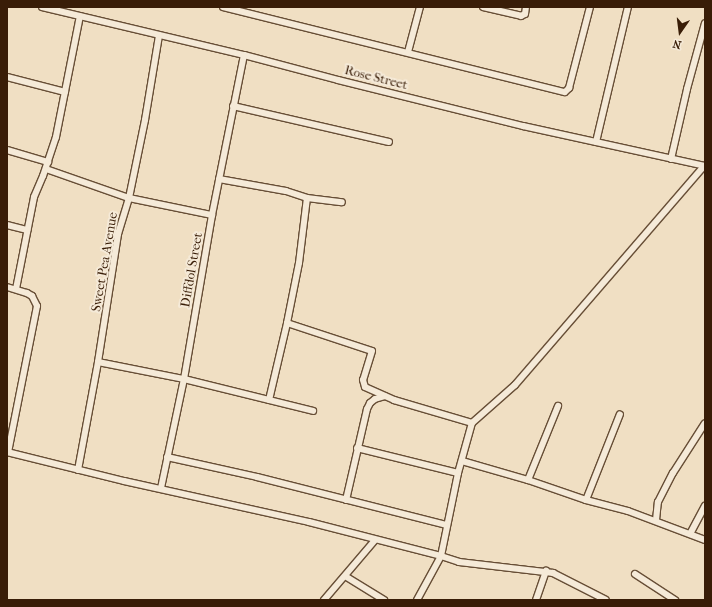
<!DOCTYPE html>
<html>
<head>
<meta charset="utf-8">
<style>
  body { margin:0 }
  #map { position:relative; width:712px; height:607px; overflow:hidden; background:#f0dfc3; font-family:"IM FELL French Canon",serif }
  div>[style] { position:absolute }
  .roads { filter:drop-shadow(1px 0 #674e36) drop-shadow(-1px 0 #674e36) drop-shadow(0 1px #674e36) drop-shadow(0 -1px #674e36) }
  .street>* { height:6px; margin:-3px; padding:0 3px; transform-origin:3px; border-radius:3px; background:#f5ead8 }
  span { translate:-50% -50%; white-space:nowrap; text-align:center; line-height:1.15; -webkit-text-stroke:4px #f5ead8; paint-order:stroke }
  .street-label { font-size:13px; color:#391d07 }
  .frame { position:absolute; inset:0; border:8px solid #391d07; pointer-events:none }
  .north { position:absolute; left:660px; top:12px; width:40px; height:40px; -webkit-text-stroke:3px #f5ead8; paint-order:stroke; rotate:194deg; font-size:11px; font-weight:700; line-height:16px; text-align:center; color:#391d07 }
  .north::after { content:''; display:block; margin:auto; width:14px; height:18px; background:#391d07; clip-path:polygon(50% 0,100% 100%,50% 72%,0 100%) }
</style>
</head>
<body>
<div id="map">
  <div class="roads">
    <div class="street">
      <div style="left:42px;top:7px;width:208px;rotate:13.4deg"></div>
      <div style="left:244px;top:55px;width:97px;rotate:14.9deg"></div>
      <div style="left:338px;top:80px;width:191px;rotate:14deg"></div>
      <div style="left:523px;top:126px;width:186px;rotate:12.4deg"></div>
      <div style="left:223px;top:7px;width:352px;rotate:14deg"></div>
      <div style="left:565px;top:92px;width:6px;rotate:-45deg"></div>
      <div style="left:569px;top:88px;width:84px;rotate:-75.5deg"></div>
      <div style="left:483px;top:7px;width:39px;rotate:13deg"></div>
      <div style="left:521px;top:16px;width:4px;rotate:-27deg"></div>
      <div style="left:525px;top:14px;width:7px;rotate:-82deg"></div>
      <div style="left:408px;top:52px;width:47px;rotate:-75.1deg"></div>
      <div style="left:7px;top:77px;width:60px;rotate:14.5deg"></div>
      <div style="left:233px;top:106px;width:160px;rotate:13deg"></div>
      <div style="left:596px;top:142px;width:139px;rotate:-76.7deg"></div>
      <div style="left:7px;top:150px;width:43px;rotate:16.3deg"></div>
      <div style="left:671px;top:159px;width:72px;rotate:-77.1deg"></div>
      <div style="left:687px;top:89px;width:68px;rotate:-74.7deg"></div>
      <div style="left:46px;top:169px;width:88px;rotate:19.3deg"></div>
      <div style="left:129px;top:198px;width:85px;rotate:11.6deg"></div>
      <div style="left:219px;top:179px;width:68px;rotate:10.2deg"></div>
      <div style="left:286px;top:191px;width:22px;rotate:18deg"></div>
      <div style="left:307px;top:198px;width:35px;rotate:7deg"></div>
      <div style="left:7px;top:225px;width:21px;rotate:14deg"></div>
      <div style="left:7px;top:287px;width:21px;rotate:17deg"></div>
      <div style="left:27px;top:293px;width:6px;rotate:31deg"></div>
      <div style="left:32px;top:296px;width:11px;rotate:63deg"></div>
      <div style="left:37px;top:306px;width:149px;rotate:101.2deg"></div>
      <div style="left:16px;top:289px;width:94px;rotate:-78.9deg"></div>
      <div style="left:34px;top:197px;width:23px;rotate:-67deg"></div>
      <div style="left:43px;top:176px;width:41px;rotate:-71.6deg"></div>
      <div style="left:56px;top:137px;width:123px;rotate:-78.8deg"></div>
      <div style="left:287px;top:323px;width:89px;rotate:18.2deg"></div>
      <div style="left:372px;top:351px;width:30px;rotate:107deg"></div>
      <div style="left:363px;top:380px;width:7px;rotate:74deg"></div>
      <div style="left:365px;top:387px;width:32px;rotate:24deg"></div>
      <div style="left:394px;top:400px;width:81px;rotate:16.4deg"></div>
      <div style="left:98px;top:362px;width:88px;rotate:11.2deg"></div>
      <div style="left:184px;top:379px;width:133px;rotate:13.9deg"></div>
      <div style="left:269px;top:400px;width:79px;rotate:-76.8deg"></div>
      <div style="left:287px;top:323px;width:61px;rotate:-78.7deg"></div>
      <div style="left:299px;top:263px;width:65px;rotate:-83deg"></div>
      <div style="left:357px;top:448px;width:104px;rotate:13.9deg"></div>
      <div style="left:7px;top:452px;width:121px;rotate:13.9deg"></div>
      <div style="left:124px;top:481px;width:189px;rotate:12.5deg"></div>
      <div style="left:309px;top:522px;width:136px;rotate:14.4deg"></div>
      <div style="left:441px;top:556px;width:19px;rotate:18deg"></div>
      <div style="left:459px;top:562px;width:95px;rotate:6.7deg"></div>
      <div style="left:553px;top:573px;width:59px;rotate:27deg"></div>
      <div style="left:167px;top:457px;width:92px;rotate:12.5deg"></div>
      <div style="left:257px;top:477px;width:196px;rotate:14.2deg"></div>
      <div style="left:462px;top:461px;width:69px;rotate:16.1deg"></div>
      <div style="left:528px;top:480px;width:61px;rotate:19deg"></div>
      <div style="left:586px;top:500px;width:43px;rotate:14.7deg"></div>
      <div style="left:628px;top:511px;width:82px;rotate:20.6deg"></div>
      <div style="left:78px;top:470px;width:110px;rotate:-79.5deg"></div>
      <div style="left:98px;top:362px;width:130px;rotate:-81.1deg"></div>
      <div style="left:118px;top:234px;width:38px;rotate:-73deg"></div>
      <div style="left:129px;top:198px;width:80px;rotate:-78.4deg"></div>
      <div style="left:145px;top:120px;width:86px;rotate:-80.6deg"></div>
      <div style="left:528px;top:480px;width:80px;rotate:-67.9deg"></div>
      <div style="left:161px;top:488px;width:111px;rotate:-78.1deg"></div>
      <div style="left:184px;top:379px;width:166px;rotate:-80.3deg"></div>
      <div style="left:212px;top:215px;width:163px;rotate:-78.7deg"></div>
      <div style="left:346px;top:500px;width:93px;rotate:-77deg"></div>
      <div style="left:367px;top:409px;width:7px;rotate:-63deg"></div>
      <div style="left:370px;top:403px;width:6px;rotate:-39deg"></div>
      <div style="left:375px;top:399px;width:10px;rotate:-17deg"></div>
      <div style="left:586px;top:500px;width:92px;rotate:-68.4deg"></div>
      <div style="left:656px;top:520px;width:18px;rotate:-84deg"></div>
      <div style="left:658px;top:502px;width:33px;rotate:-63deg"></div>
      <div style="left:673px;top:473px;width:59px;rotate:-57.4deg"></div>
      <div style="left:690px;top:534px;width:32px;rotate:-62deg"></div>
      <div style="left:635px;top:574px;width:48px;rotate:33deg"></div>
      <div style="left:345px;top:576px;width:46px;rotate:31.6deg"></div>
      <div style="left:324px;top:600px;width:79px;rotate:-49.6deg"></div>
      <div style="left:417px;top:600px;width:50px;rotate:-61.4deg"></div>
      <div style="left:441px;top:556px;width:85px;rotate:-78.4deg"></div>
      <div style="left:458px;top:473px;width:52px;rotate:-74.4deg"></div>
      <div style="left:472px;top:423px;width:57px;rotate:-41.5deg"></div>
      <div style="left:515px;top:385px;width:289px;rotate:-49.2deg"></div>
      <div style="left:536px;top:600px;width:31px;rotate:-71deg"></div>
    </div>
  </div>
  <div class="street-label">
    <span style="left:376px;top:78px;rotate:14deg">Rose Street</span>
    <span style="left:105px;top:262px;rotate:-80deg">Sweet Pea Avenue</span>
    <span style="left:192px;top:270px;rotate:-80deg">Diffdol Street</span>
  </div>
  <div class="frame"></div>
  <div class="north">N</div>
</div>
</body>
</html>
